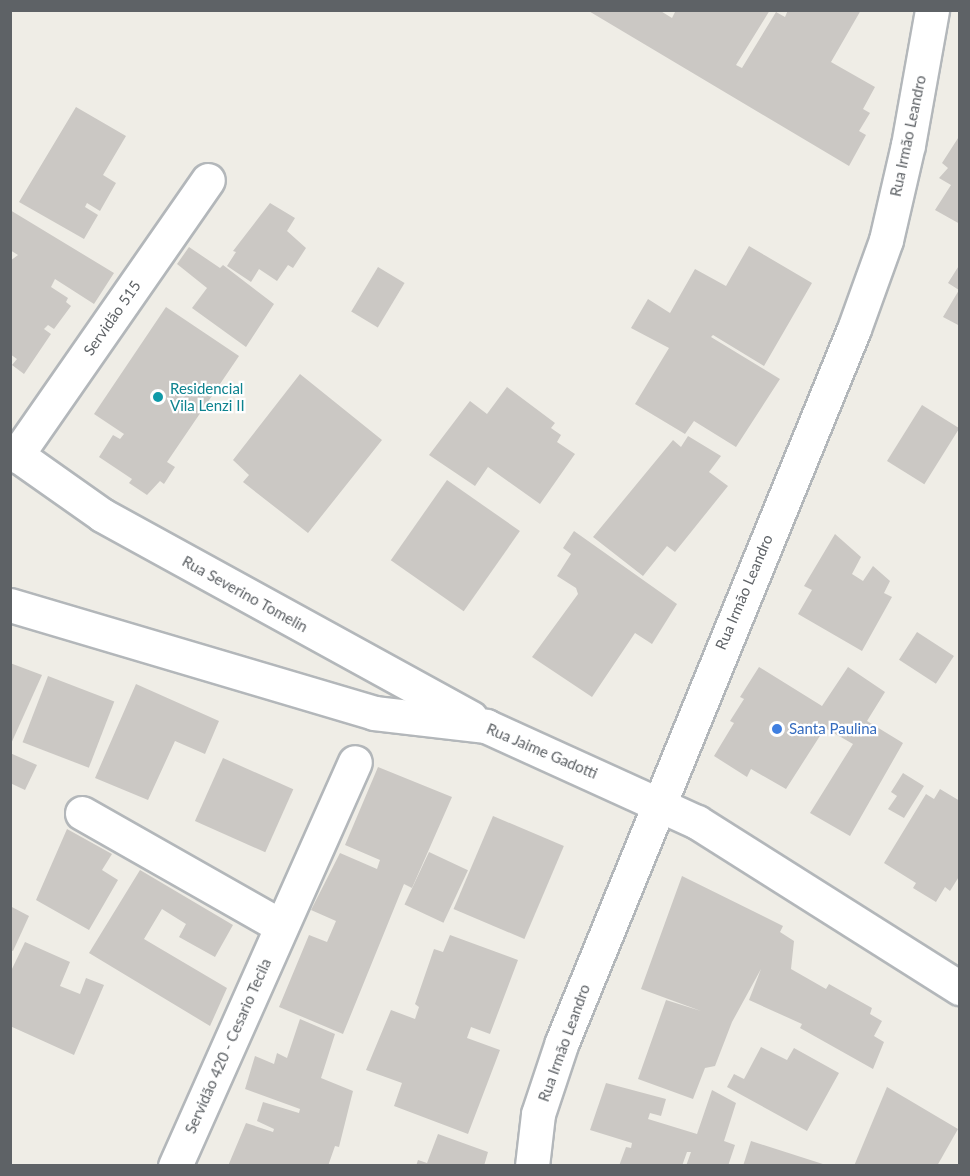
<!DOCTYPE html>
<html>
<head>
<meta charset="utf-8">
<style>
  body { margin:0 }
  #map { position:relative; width:970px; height:1176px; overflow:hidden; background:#efede6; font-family:Lato,sans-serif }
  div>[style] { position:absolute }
  .building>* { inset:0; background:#cbc8c4; transform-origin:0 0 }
  .roads { filter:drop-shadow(2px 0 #b3b7ba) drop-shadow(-2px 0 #b3b7ba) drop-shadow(0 2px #b3b7ba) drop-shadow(0 -2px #b3b7ba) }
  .street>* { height:33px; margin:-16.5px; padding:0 16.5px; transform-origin:16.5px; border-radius:16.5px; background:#fff }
  .secondary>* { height:33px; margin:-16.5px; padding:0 16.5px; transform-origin:16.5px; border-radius:16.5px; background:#fff }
  .dots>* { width:16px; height:16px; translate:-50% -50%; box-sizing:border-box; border:3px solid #fff; border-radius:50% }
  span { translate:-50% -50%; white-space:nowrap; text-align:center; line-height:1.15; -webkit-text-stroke:4.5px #fff; paint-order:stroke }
  .street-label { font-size:15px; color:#5e6266 }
  .culture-label { font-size:15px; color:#0d838f }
  .left { translate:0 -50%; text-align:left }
  .shop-label { font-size:15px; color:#366cbe }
  .frame { position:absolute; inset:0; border:12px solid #5e6266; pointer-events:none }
</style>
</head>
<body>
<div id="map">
  <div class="building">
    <div style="clip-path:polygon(587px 10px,659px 10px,672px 18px,676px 10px,770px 10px,736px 65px,742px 68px,776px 12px,785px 17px,788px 10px,861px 10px,831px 62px,875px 87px,863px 109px,870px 113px,859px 131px,866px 135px,849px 166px)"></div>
    <div style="clip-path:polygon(76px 107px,126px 136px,103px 175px,116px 183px,100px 211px,87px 203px,85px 207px,98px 215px,84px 239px,19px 202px)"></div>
    <div style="clip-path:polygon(960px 135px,960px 224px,935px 210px,951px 185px,939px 178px,948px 168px,942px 163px)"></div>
    <div style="clip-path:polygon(270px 203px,295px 218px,287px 231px,306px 248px,293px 268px,288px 265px,277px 281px,259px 269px,251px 282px,227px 266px,236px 252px,233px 251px)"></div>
    <div style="clip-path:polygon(10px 210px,114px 273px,94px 304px,55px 279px,51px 287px,68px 298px,66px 302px,71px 306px,54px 329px,48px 325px,44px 329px,51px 334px,24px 374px,12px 365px,17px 359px,10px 354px,10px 261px,18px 255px,10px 250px)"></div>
    <div style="clip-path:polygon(749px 246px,812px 283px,764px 366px,713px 335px,711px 337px,780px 379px,736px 447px,694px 421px,685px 434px,635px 404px,669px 348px,631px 328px,648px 299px,670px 313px,695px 269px,726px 286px)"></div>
    <div style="clip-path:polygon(189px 247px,220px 268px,223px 265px,274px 304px,246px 347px,192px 308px,207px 288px,177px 264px)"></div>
    <div style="clip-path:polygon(960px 264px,960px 326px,943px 317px,959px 290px,948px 283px)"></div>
    <div style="left:378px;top:267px;width:31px;height:52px;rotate:31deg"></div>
    <div style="clip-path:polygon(166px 307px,239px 356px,167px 462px,175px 467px,164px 484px,160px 481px,147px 495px,129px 483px,132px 479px,99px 457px,113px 435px,120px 439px,124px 434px,94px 414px)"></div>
    <div style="clip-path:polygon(300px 374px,382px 440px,308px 533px,243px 482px,249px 475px,233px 460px)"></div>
    <div style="clip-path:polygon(507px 387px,555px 423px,551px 428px,561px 435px,557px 442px,575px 454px,540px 504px,488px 467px,475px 486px,429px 455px,470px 401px,487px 414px)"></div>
    <div style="left:922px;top:405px;width:44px;height:66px;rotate:32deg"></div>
    <div style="clip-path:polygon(688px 436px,721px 456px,709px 472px,728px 486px,675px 552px,667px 546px,643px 576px,593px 537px,673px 440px,681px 447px)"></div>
    <div style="left:447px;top:480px;width:89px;height:98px;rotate:35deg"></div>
    <div style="clip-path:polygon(574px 531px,677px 604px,652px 644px,635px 633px,592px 697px,532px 657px,578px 594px,576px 588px,557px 576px,571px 554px,563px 548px)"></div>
    <div style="clip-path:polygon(835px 534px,861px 557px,852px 574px,863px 581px,873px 566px,890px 581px,884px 593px,892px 597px,862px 651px,798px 614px,812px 590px,804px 586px)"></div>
    <div style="left:917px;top:632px;width:44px;height:33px;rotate:33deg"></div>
    <div style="clip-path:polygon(10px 663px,42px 675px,10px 746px)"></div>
    <div style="clip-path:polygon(759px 667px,822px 706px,848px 667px,885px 692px,867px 721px,903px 743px,850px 836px,810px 813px,853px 744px,825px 728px,786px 789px,751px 769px,747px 777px,714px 756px,734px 723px,730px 721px,744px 699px,740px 697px)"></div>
    <div style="left:48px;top:676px;width:71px;height:71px;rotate:21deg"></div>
    <div style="clip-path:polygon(136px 684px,219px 721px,205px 754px,175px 741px,148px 800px,95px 778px)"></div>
    <div style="clip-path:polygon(10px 753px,37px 765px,25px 790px,10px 783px)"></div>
    <div style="left:223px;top:758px;width:77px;height:69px;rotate:24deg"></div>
    <div style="clip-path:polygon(378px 767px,452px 797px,412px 888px,404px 884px,343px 1034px,279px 1007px,309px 935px,327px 942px,336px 921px,311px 910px,340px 853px,377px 869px,380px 860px,345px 845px)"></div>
    <div style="clip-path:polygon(903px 773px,924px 786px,904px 818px,888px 809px,897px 796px,891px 792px)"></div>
    <div style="clip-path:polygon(940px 789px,960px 801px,960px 875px,950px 891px,945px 887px,936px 902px,913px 888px,916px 883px,884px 863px,926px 794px,934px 799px)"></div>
    <div style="left:493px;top:816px;width:77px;height:101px;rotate:23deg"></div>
    <div style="clip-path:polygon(67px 829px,112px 854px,102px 870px,118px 880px,89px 930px,36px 900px)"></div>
    <div style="left:429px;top:852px;width:43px;height:58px;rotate:25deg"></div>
    <div style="clip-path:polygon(140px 870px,233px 925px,215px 957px,179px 937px,186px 924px,162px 909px,144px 939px,227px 988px,210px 1026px,89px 953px)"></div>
    <div style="clip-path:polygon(682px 876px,783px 926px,780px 932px,794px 941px,791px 969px,826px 989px,829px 984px,872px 1008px,870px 1014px,882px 1021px,874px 1036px,884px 1042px,873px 1069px,800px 1028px,802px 1024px,749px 1000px,761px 969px,732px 1022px,715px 1066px,705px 1068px,693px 1099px,638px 1079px,666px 1000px,701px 1011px,641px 989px)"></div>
    <div style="clip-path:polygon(10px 906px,29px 916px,13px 951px,10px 950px)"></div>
    <div style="clip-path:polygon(450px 935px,518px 960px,490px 1034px,471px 1027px,467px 1038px,500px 1050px,468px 1134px,394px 1106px,402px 1083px,366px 1070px,391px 1010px,415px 1019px,419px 1007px,415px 1004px,434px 949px,443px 952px)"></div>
    <div style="clip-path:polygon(25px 942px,70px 962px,60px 986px,80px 994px,86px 978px,104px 985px,74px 1055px,10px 1026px,10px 973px)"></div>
    <div style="clip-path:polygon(300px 1019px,335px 1034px,321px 1078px,353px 1091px,339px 1147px,335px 1146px,328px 1166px,228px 1166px,246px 1123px,273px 1132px,274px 1129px,257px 1121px,263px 1102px,299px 1113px,300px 1109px,245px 1089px,255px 1056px,274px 1064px,277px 1053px,287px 1058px)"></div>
    <div style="clip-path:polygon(761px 1047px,787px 1060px,794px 1048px,839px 1073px,807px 1131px,727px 1087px,734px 1074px,744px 1079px)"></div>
    <div style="clip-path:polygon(606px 1083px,666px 1099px,661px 1116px,650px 1113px,648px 1119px,697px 1134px,712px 1090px,736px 1103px,724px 1141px,735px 1145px,728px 1166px,686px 1166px,691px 1152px,687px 1152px,682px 1166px,619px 1166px,626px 1147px,631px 1148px,632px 1143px,590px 1130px)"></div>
    <div style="clip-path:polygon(887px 1087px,958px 1129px,937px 1166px,854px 1166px)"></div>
    <div style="clip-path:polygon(438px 1134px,488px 1152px,484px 1166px,416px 1166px,418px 1160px,427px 1163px)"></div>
    <div style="clip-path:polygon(751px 1141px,826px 1165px,826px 1166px,743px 1166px)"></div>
  </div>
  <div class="roads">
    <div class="street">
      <div style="left:10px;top:450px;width:113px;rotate:35.2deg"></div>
      <div style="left:102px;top:515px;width:421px;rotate:28.8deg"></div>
      <div style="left:16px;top:456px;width:336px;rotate:-55.2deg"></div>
      <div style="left:10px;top:605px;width:380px;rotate:16.5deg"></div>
      <div style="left:374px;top:713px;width:113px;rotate:6.6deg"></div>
      <div style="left:486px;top:726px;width:232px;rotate:24.5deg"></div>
      <div style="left:697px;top:822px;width:311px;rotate:32.3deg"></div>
      <div style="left:82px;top:813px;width:229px;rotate:29.6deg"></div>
      <div style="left:175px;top:1166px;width:442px;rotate:-66deg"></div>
    </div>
    <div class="secondary">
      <div style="left:532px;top:1166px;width:52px;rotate:-83.4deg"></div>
      <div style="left:538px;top:1114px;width:76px;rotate:-71.6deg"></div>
      <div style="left:562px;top:1042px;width:770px;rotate:-67.73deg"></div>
      <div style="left:854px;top:329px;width:95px;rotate:-70.2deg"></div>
      <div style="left:886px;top:240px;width:98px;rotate:-77deg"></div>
      <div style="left:908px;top:145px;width:137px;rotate:-79.9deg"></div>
    </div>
  </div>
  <div class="dots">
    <div style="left:158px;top:397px;background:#0f9aa8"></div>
    <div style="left:777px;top:729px;background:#3f7fe0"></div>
  </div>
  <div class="street-label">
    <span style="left:908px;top:136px;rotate:-78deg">Rua Irmão Leandro</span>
    <span style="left:112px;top:318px;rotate:-55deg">Servidão 515</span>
    <span style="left:744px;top:592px;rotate:-67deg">Rua Irmão Leandro</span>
    <span style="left:245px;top:594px;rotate:29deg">Rua Severino Tomelin</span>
    <span style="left:542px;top:751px;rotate:23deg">Rua Jaime Gadotti</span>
    <span style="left:564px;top:1043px;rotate:-70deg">Rua Irmão Leandro</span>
    <span style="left:228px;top:1046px;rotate:-66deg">Servidão 420 - Cesario Tecila</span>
  </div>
  <div class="culture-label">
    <span class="left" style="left:170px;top:397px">Residencial<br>Vila Lenzi II</span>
  </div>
  <div class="shop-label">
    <span class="left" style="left:789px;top:729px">Santa Paulina</span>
  </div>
  <div class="frame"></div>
</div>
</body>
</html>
